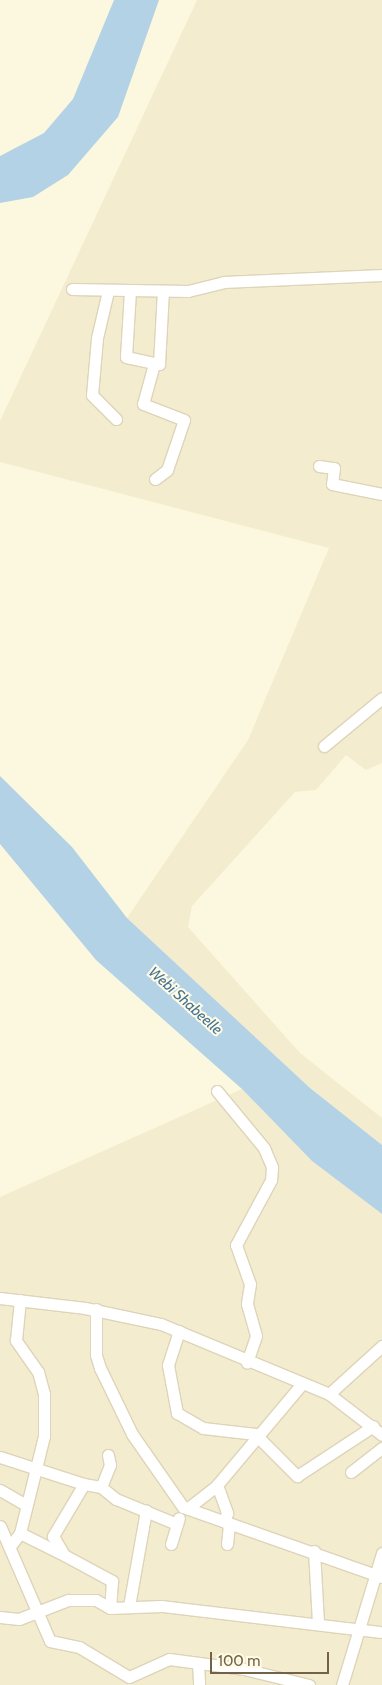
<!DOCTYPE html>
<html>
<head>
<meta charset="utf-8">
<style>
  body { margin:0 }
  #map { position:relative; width:382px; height:1685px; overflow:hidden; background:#fcf8df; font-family:Cabin,sans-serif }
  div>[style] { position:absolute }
  .residential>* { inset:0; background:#f4ecce }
  .water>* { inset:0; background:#b4d2e5 }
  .roads { filter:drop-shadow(1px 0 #ddd4b9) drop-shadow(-1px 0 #ddd4b9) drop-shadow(0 1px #ddd4b9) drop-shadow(0 -1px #ddd4b9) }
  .minor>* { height:11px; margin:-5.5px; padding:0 5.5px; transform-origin:5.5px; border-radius:5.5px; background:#fff }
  span { translate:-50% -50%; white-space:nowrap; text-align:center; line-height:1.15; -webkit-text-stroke:4px #fffbe6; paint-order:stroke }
  .water-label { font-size:15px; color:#467495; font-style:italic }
  .scale { position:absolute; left:210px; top:1652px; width:119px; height:22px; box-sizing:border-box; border:2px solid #736247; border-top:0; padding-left:6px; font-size:15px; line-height:18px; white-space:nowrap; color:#736247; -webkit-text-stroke:4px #fffbe6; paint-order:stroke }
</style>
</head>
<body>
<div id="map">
  <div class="residential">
    <div style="clip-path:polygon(197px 0,382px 0,382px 763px,366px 770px,346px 755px,316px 790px,295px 792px,192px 906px,188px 927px,300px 1053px,382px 1118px,382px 1145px,310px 1088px,127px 918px,248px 740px,329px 548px,0 462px,0 421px)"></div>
    <div style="clip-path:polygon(242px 1089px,312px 1161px,382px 1214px,382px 1685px,0 1685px,0 1197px)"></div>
  </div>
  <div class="water">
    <div style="clip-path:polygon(114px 0,159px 0,118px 117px,68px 175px,33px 197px,0 203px,0 156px,44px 133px,73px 99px)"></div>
    <div style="clip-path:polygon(0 776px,72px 847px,127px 918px,310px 1088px,382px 1145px,382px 1214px,312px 1161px,242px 1089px,96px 960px,0 844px)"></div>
  </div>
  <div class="roads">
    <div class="minor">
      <div style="left:72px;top:289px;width:116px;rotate:1deg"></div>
      <div style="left:188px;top:291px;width:36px;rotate:-14deg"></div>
      <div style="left:223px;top:282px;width:159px;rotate:-2.5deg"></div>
      <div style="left:108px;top:291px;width:48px;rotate:103.2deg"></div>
      <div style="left:97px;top:338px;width:57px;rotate:95deg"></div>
      <div style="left:92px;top:395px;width:34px;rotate:45deg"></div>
      <div style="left:130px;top:291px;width:66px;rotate:93.5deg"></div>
      <div style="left:126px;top:357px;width:34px;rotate:12deg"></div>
      <div style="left:159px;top:364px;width:73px;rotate:-86.9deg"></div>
      <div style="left:154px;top:364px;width:41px;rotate:105.4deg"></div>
      <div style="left:143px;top:404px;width:44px;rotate:21.3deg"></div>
      <div style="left:184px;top:420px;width:53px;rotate:108.8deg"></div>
      <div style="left:167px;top:470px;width:15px;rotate:143deg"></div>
      <div style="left:319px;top:466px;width:15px;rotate:8deg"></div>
      <div style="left:334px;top:468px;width:16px;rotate:97deg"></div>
      <div style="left:332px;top:484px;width:51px;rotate:11.3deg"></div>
      <div style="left:324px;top:746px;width:75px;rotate:-39.6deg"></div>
      <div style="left:217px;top:1091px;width:74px;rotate:50.5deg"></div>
      <div style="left:264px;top:1148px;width:21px;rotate:67deg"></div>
      <div style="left:272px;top:1167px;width:13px;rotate:94deg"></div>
      <div style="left:271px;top:1180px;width:74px;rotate:118.3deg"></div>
      <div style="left:236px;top:1245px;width:41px;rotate:70.3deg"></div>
      <div style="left:250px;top:1284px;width:20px;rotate:99deg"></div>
      <div style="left:247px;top:1304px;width:33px;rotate:74deg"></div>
      <div style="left:256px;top:1336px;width:28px;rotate:109deg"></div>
      <div style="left:0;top:1298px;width:86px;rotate:6.7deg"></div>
      <div style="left:85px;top:1308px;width:78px;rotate:11.9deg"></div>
      <div style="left:161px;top:1324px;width:182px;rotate:22.6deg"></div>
      <div style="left:329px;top:1394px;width:67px;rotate:37.7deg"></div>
      <div style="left:96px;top:1309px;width:46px;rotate:90deg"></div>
      <div style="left:96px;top:1355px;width:14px;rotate:73deg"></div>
      <div style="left:100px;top:1368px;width:73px;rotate:64.1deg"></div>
      <div style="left:132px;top:1434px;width:89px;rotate:55.1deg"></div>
      <div style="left:183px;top:1507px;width:211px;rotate:19.4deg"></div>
      <div style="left:179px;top:1331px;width:36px;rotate:108deg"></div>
      <div style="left:168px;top:1365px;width:49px;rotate:79.4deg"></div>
      <div style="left:177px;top:1413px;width:30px;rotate:30deg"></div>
      <div style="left:203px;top:1428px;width:53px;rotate:6.5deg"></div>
      <div style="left:329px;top:1394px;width:72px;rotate:-42.2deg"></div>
      <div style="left:257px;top:1436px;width:57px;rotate:45deg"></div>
      <div style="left:297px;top:1476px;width:91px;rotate:-33.3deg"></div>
      <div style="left:108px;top:1455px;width:10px;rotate:79deg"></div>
      <div style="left:110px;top:1465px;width:24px;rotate:112deg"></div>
      <div style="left:101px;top:1487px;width:19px;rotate:39deg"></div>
      <div style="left:116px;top:1499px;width:66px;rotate:22.3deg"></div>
      <div style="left:0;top:1457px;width:88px;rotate:17.8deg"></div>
      <div style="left:351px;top:1472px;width:39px;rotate:-38deg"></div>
      <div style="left:217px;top:1485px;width:30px;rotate:70deg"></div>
      <div style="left:227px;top:1513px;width:9px;rotate:108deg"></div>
      <div style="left:101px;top:1487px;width:17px;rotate:-170deg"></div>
      <div style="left:84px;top:1484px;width:61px;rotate:120.8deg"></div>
      <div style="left:53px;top:1536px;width:22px;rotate:60deg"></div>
      <div style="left:64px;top:1555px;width:55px;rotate:28.4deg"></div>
      <div style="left:112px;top:1581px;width:27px;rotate:94deg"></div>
      <div style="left:0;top:1490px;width:30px;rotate:30deg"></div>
      <div style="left:188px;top:1508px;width:37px;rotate:-38deg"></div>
      <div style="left:217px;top:1485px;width:131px;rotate:-50deg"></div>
      <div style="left:0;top:1526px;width:125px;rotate:66.5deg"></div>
      <div style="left:50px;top:1641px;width:30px;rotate:12deg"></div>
      <div style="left:79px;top:1647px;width:58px;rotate:31deg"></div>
      <div style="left:129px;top:1677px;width:44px;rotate:-24.2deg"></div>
      <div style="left:169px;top:1659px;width:76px;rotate:7.6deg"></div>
      <div style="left:244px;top:1669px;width:67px;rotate:13.8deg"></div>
      <div style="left:20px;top:1533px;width:45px;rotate:26.6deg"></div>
      <div style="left:171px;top:1544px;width:27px;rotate:-73deg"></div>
      <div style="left:227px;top:1544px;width:20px;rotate:-84deg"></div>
      <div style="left:11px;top:1545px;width:15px;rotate:-53deg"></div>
      <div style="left:20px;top:1533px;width:100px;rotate:-76.1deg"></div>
      <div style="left:44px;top:1436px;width:42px;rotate:-90deg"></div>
      <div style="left:44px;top:1394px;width:23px;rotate:-105deg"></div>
      <div style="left:38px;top:1372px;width:39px;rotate:-125deg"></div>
      <div style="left:16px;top:1340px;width:40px;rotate:-84.3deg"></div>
      <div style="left:314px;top:1551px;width:71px;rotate:86.8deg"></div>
      <div style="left:129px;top:1606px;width:97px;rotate:-79.9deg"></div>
      <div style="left:0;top:1617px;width:19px;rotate:6deg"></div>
      <div style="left:19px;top:1619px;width:53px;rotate:-21.2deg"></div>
      <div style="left:68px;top:1600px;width:28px"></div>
      <div style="left:96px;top:1600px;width:16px;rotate:30deg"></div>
      <div style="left:110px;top:1608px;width:52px;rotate:-2.2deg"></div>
      <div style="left:162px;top:1606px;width:219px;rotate:6.8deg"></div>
      <div style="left:198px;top:1663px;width:22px;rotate:87deg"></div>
      <div style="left:342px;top:1685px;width:138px;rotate:-73.1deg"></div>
    </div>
  </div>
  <div class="water-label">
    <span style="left:185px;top:1001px;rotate:42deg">Webi Shabeelle</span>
  </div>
  <div class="scale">100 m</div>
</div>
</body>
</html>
